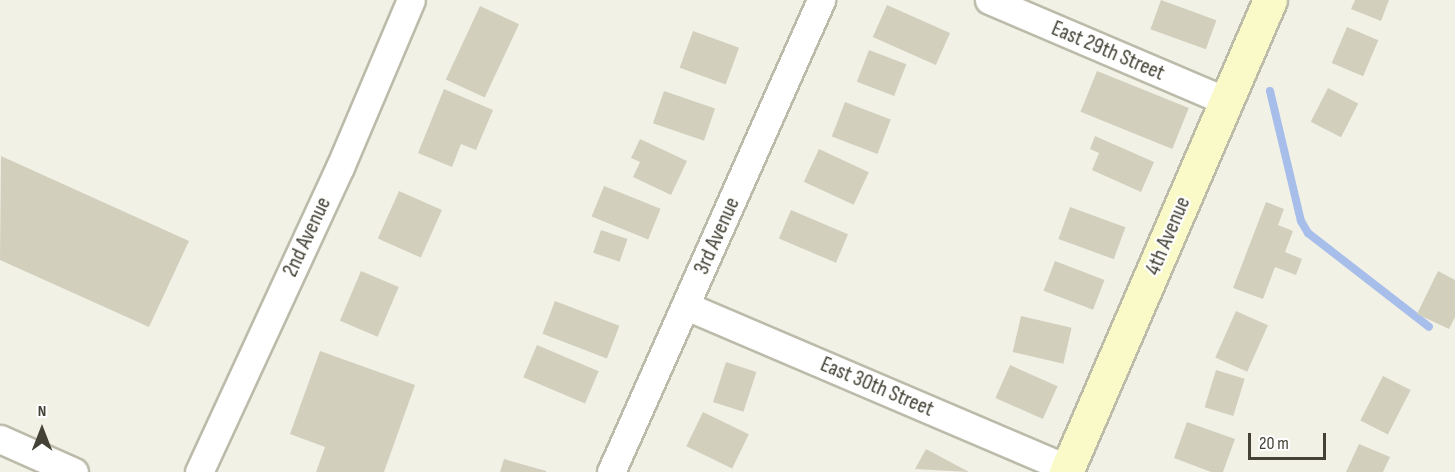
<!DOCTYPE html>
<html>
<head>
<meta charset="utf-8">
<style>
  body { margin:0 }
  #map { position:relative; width:1455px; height:472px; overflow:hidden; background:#f2f1e6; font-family:"Sofia Sans Condensed",sans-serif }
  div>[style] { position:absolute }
  .stream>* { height:8px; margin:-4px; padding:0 4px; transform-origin:4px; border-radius:4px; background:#a8beea }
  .building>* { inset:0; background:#d2cfbd; transform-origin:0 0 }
  .roads { filter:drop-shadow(2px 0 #bcbbaa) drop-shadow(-2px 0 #bcbbaa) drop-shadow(0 2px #bcbbaa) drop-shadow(0 -2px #bcbbaa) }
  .street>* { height:27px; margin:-13.5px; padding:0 13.5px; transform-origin:13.5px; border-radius:13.5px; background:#fff }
  .secondary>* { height:33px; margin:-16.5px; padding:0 16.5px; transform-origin:16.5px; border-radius:16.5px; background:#f9fac8 }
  span { translate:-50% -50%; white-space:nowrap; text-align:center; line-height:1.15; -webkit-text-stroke:4.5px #fff; paint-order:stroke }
  .street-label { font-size:22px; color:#444236 }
  .north { position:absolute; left:12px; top:400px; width:60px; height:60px; -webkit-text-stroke:4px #fff; paint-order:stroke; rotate:0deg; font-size:16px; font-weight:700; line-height:24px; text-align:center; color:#444236 }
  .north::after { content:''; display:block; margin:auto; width:21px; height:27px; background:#444236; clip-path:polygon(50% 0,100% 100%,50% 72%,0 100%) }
  .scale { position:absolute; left:1248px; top:433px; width:78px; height:27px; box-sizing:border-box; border:3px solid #444236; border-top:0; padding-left:8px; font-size:18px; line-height:21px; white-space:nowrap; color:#444236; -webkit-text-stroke:4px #fff; paint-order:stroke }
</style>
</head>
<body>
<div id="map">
  <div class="stream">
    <div style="left:1270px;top:91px;width:134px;rotate:76.6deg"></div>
    <div style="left:1301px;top:221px;width:14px;rotate:60deg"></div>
    <div style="left:1308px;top:233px;width:153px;rotate:37.8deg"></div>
  </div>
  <div class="building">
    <div style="left:1161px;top:0;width:59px;height:31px;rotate:20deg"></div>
    <div style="clip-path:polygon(1355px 0,1389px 0,1381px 21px,1351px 9px)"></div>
    <div style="left:887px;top:5px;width:69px;height:35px;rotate:24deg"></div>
    <div style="left:480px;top:6px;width:43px;height:81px;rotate:25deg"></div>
    <div style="left:1347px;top:27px;width:34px;height:39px;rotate:23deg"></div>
    <div style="left:693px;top:31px;width:49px;height:39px;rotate:20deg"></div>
    <div style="left:869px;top:50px;width:40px;height:34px;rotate:21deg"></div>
    <div style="left:1097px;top:71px;width:99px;height:44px;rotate:22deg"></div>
    <div style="left:1328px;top:88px;width:34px;height:38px;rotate:27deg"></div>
    <div style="clip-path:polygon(444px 89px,493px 110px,476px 150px,461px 144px,452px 167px,418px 153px)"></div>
    <div style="left:664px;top:91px;width:54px;height:34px;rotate:19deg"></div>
    <div style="left:845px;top:102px;width:49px;height:37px;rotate:21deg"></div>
    <div style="clip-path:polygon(1095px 136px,1154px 162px,1141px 192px,1092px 170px,1099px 153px,1090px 149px)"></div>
    <div style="clip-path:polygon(640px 139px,687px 161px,671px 195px,633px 177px,640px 162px,631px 158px)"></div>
    <div style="left:819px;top:149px;width:55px;height:36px;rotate:25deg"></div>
    <div style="clip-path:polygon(1px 156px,189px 241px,149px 327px,0 260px)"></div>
    <div style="left:604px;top:186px;width:61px;height:33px;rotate:22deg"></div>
    <div style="left:399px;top:191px;width:47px;height:52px;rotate:24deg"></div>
    <div style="clip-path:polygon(1266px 202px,1284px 209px,1278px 225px,1293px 231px,1285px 252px,1302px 259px,1296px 275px,1275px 267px,1263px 299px,1233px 288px)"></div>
    <div style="left:1070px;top:207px;width:59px;height:34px;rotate:20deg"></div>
    <div style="left:791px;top:210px;width:62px;height:31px;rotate:23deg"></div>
    <div style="left:601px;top:230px;width:28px;height:24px;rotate:19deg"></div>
    <div style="left:1055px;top:261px;width:53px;height:32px;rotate:21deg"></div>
    <div style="left:361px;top:271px;width:41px;height:54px;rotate:23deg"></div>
    <div style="clip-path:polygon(1438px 271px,1455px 280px,1455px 317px,1449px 329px,1417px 314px)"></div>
    <div style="left:555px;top:301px;width:69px;height:35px;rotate:21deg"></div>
    <div style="left:1236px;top:311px;width:35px;height:51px;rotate:24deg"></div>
    <div style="left:1021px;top:316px;width:52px;height:37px;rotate:13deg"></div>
    <div style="left:537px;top:345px;width:67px;height:35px;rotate:23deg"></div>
    <div style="clip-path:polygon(320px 351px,415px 385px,384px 472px,316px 472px,325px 447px,290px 434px)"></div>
    <div style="left:726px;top:362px;width:32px;height:42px;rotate:18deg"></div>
    <div style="left:1010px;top:365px;width:52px;height:36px;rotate:24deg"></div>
    <div style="left:1216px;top:370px;width:30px;height:39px;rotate:17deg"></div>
    <div style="left:1383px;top:376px;width:31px;height:50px;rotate:27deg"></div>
    <div style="left:703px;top:412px;width:51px;height:38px;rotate:26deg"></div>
    <div style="clip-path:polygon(1187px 422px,1235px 439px,1223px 472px,1211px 472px,1174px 458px)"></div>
    <div style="clip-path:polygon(1359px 444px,1390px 457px,1383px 472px,1346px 472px)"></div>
    <div style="clip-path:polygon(926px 449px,969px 472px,915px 469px)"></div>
    <div style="clip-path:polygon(504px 459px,546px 471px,546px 472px,500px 472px)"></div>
  </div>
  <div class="roads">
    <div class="street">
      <div style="left:989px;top:0;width:258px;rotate:23.1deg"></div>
      <div style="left:686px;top:306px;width:415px;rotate:23.1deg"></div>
      <div style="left:0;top:439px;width:81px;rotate:24deg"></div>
      <div style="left:199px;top:472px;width:336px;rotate:-65.2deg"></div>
      <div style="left:340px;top:167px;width:181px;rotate:-67deg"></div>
      <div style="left:611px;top:472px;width:517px;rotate:-66.01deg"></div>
    </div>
    <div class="secondary">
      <div style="left:1066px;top:472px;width:514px;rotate:-66.63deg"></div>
    </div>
  </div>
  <div class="street-label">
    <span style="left:1108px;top:51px;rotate:23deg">East 29th Street</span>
    <span style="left:717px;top:236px;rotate:-66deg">3rd Avenue</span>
    <span style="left:1168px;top:236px;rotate:-67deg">4th Avenue</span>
    <span style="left:307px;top:237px;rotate:-65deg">2nd Avenue</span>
    <span style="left:877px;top:387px;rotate:23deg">East 30th Street</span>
  </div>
  <div class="north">N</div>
  <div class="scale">20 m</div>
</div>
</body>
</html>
